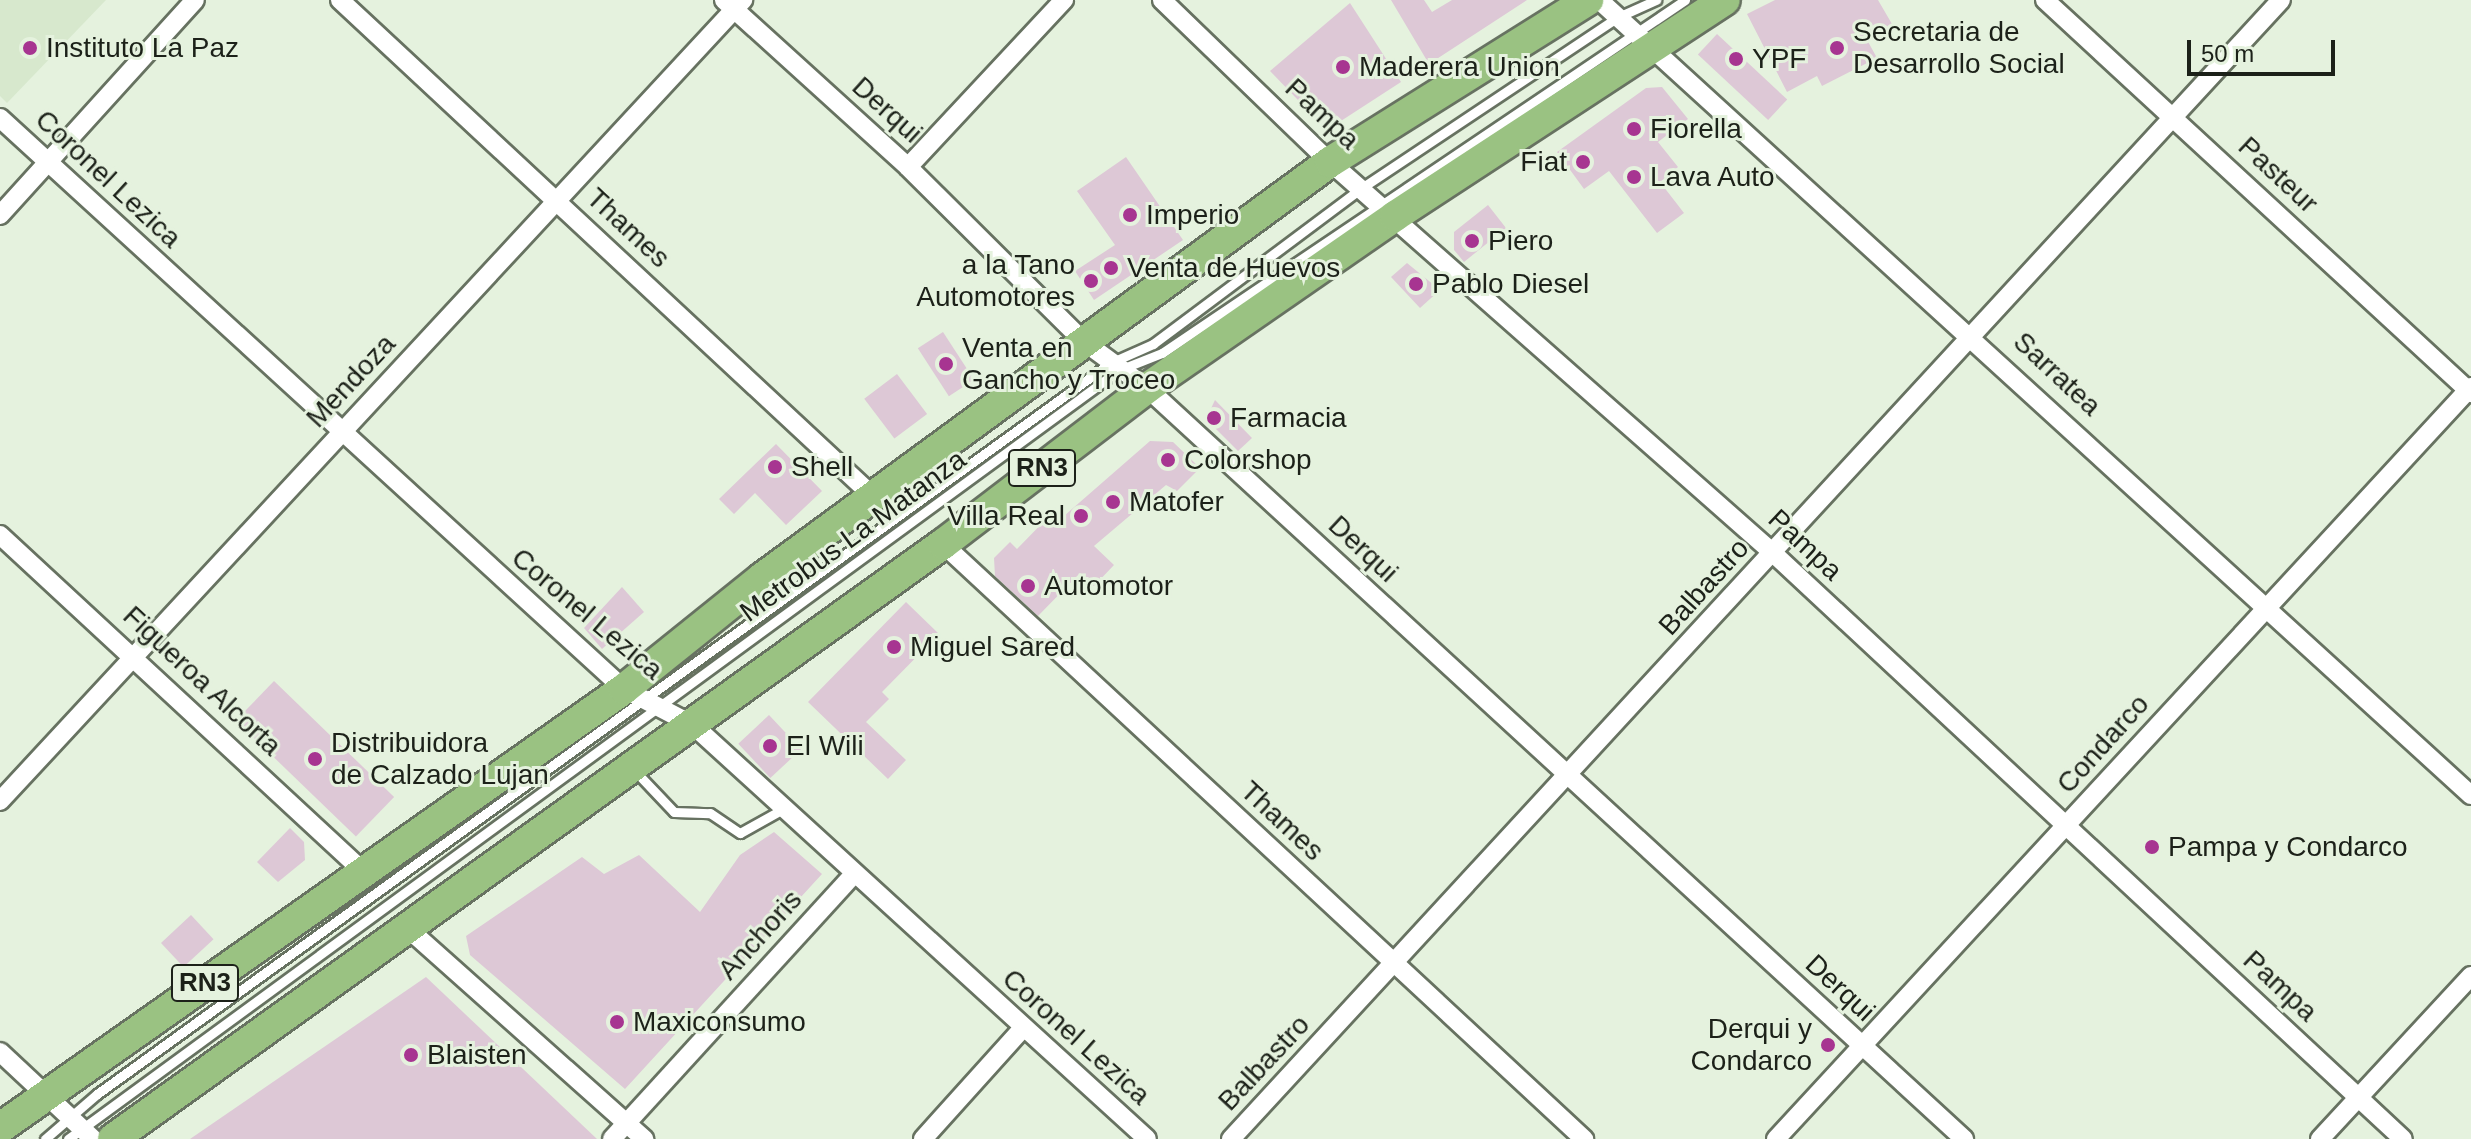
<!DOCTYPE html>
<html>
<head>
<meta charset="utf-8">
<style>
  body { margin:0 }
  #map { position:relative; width:2471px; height:1139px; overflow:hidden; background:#e5f2de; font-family:Arial,sans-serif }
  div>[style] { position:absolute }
  .built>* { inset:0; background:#d7e8cd }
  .building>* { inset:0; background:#ddc8d6; transform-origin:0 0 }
  .roads { filter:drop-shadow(2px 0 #677261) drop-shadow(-2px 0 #677261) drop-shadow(0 2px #677261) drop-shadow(0 -2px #677261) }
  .service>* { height:9px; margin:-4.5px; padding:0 4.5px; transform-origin:4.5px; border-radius:4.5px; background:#fff }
  .minor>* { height:18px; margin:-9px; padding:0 9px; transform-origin:9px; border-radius:9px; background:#fff }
  .trunk>* { height:30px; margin:-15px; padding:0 15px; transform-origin:15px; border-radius:15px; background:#9ac282 }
  .dots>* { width:22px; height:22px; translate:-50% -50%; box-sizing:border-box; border:4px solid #e5f2de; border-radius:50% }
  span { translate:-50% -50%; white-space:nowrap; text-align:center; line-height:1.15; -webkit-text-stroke:6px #e5f2de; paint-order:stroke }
  .shield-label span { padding:2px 6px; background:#e5f2de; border:2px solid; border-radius:6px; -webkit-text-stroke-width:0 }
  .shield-label { font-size:26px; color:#1c2119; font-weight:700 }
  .poi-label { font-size:28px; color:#1c2119 }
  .left { translate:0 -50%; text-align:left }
  .right { translate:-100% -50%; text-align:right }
  .street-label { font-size:28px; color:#1c2119 }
  .scale { position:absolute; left:2187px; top:40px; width:148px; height:36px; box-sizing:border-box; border:4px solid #1c2119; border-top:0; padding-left:10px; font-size:24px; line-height:28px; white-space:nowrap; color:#1c2119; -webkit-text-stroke:6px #e5f2de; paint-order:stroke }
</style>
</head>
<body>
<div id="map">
  <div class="built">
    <div style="clip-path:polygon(0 0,106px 0,7px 103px,0 96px)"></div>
  </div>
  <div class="building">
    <div style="clip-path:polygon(1391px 0,1424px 0,1432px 12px,1452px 0,1527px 0,1429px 64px)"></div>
    <div style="clip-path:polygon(1775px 0,1878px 0,1892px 24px,1866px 38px,1877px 58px,1822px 86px,1817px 76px,1787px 92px,1747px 14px)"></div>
    <div style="clip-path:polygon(1350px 3px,1401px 82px,1327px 130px,1270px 71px)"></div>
    <div style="left:1717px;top:34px;width:96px;height:28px;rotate:43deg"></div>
    <div style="clip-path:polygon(1662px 87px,1688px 119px,1658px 142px,1678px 167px,1660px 182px,1684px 213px,1657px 233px,1609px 171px,1584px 189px,1557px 152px,1646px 88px)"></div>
    <div style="clip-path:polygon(1126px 157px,1183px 240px,1094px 300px,1075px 271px,1115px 245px,1077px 191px)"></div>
    <div style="clip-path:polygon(1488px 205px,1506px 228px,1464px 262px,1454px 250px,1454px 232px)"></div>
    <div style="clip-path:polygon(1407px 263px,1440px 290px,1420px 308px,1391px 277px)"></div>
    <div style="left:943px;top:332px;width:57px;height:30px;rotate:57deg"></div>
    <div style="left:897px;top:374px;width:50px;height:41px;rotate:53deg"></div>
    <div style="clip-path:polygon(1215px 400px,1252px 438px,1238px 451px,1206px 419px)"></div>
    <div style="clip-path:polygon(1150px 441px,1173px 442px,1200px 468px,1177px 491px,1166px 485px,1094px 546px,1114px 565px,1094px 586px,1080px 573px,1038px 616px,995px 576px,994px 558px,1010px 542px,1017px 549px,1056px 509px,1064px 516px)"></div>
    <div style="clip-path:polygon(776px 444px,822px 491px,786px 525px,755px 493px,734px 514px,719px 499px)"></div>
    <div style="clip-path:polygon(622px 587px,644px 612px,602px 649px,584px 628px)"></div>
    <div style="clip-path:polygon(906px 602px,939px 634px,882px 692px,889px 699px,866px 722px,906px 760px,888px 779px,808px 702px)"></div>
    <div style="left:274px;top:681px;width:167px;height:55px;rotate:44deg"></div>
    <div style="left:769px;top:715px;width:47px;height:42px;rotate:47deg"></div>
    <div style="clip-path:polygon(290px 828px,304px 842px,305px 860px,278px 882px,257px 862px)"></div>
    <div style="clip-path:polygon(774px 832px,822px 874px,625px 1089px,470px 955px,466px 936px,582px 857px,604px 874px,639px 855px,700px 912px,740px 855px)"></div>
    <div style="left:191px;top:915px;width:33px;height:41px;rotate:47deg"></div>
    <div style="clip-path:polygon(426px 977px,597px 1139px,190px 1139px)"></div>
  </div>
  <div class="roads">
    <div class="service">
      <div style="left:636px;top:772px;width:55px;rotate:46.5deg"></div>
      <div style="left:674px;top:812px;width:36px;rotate:2deg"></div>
      <div style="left:710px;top:813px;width:36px;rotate:34deg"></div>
      <div style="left:740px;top:833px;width:49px;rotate:-29.2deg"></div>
      <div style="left:45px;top:1139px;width:69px;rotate:-40.9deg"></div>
      <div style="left:97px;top:1094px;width:1249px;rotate:-35.81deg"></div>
      <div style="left:1110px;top:363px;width:47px;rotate:-23.8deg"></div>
      <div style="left:1153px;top:344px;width:259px;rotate:-36.8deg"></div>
      <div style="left:1360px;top:189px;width:310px;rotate:-33.7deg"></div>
      <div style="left:1618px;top:17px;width:42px;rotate:-24.1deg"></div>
      <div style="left:68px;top:1139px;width:1302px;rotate:-36.19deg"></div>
      <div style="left:1119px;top:370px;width:46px;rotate:-21.6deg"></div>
      <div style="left:1162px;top:353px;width:631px;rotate:-34.02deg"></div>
    </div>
    <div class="minor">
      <div style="left:340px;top:0;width:731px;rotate:42.95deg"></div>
      <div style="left:724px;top:0;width:248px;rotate:42.2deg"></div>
      <div style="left:908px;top:167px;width:247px;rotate:44.8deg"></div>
      <div style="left:1083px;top:341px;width:79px;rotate:36.3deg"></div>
      <div style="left:1147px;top:388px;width:1110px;rotate:42.59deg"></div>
      <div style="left:1162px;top:0;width:233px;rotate:44deg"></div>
      <div style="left:1330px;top:162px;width:591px;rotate:41.43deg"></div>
      <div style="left:1773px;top:553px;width:860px;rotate:42.93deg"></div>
      <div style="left:1599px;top:0;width:1180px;rotate:42.36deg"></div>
      <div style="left:2045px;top:0;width:580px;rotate:42.69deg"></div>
      <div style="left:0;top:118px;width:846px;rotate:42.46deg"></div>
      <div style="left:624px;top:689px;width:78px;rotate:27.6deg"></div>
      <div style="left:693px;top:725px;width:614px;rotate:42.36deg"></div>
      <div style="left:908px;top:167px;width:229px;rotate:-47deg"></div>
      <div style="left:0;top:215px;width:290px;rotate:-47.8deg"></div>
      <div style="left:0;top:535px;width:495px;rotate:42.8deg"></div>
      <div style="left:943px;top:544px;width:875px;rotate:42.87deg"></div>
      <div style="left:0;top:801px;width:1093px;rotate:-47.15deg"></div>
      <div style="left:404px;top:925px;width:322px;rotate:41.7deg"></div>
      <div style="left:0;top:1052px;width:127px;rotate:43.1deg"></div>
      <div style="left:612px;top:1139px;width:357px;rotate:-47.6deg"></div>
      <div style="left:923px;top:1139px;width:149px;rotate:-48deg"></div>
      <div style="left:1231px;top:1139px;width:1549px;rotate:-47.33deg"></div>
      <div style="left:1776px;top:1139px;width:1024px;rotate:-47.26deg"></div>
      <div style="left:2320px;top:1139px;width:222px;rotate:-47.2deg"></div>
    </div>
    <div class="trunk">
      <div style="left:0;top:1128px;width:763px;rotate:-35.13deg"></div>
      <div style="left:624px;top:689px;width:177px;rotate:-38.8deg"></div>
      <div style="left:762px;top:578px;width:704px;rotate:-36.22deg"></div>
      <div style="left:1330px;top:162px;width:305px;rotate:-32.1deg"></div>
      <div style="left:113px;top:1139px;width:1021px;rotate:-35.64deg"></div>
      <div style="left:943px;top:544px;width:257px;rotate:-37.4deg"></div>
      <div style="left:1147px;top:388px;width:302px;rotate:-34.7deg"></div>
      <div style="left:1395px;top:216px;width:394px;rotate:-33.2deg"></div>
    </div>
  </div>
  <div class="dots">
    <div style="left:30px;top:48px;background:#a73591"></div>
    <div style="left:1837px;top:48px;background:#a73591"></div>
    <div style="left:1736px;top:59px;background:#a73591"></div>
    <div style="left:1343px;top:67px;background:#a73591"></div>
    <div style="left:1634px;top:129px;background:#a73591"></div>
    <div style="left:1583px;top:162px;background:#a73591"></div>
    <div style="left:1634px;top:177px;background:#a73591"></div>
    <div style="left:1130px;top:215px;background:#a73591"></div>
    <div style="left:1472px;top:241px;background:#a73591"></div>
    <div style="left:1111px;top:268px;background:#a73591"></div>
    <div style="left:1091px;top:281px;background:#a73591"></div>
    <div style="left:1416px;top:284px;background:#a73591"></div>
    <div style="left:946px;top:364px;background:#a73591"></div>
    <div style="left:1214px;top:418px;background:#a73591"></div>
    <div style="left:1168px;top:460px;background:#a73591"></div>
    <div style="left:775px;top:467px;background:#a73591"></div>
    <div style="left:1113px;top:502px;background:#a73591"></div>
    <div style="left:1081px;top:516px;background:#a73591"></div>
    <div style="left:1028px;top:586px;background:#a73591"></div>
    <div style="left:894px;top:647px;background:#a73591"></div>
    <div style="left:770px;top:746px;background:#a73591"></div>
    <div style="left:315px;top:759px;background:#a73591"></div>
    <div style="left:2152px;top:847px;background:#a73591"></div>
    <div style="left:617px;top:1022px;background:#a73591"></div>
    <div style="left:1828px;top:1045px;background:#a73591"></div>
    <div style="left:411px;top:1055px;background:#a73591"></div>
  </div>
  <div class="shield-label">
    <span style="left:1042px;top:468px">RN3</span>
    <span style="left:205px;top:983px">RN3</span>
  </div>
  <div class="poi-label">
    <span class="left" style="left:1853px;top:48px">Secretaria de<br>Desarrollo Social</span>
    <span class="left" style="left:46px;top:48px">Instituto La Paz</span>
    <span class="left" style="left:1752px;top:59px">YPF</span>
    <span class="left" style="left:1359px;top:67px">Maderera Union</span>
    <span class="left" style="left:1650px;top:129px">Fiorella</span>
    <span class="right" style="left:1567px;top:162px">Fiat</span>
    <span class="left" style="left:1650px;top:177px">Lava Auto</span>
    <span class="left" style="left:1146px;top:215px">Imperio</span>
    <span class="left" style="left:1488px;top:241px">Piero</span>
    <span class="right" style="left:1075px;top:281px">a la Tano<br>Automotores</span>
    <span class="left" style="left:1127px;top:268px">Venta de Huevos</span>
    <span class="left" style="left:1432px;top:284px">Pablo Diesel</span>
    <span class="left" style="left:962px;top:364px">Venta en<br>Gancho y Troceo</span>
    <span class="left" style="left:1230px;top:418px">Farmacia</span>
    <span class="left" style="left:1184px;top:460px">Colorshop</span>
    <span class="left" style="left:791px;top:467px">Shell</span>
    <span class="left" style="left:1129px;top:502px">Matofer</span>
    <span class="right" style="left:1065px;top:516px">Villa Real</span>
    <span class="left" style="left:1044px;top:586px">Automotor</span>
    <span class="left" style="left:910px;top:647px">Miguel Sared</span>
    <span class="left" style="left:331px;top:759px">Distribuidora<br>de Calzado Lujan</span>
    <span class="left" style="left:786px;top:746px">El Wili</span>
    <span class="left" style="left:2168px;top:847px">Pampa y Condarco</span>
    <span class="left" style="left:633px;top:1022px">Maxiconsumo</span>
    <span class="right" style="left:1812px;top:1045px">Derqui y<br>Condarco</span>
    <span class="left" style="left:427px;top:1055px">Blaisten</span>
  </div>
  <div class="street-label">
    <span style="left:887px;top:110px;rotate:42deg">Derqui</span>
    <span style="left:1322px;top:114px;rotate:43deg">Pampa</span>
    <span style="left:2278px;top:175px;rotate:43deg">Pasteur</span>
    <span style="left:108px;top:179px;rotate:43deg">Coronel Lezica</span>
    <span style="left:628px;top:228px;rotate:43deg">Thames</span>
    <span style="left:2057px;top:374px;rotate:43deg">Sarratea</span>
    <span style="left:351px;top:381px;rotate:-47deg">Mendoza</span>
    <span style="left:853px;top:536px;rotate:-36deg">Metrobus La Matanza</span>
    <span style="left:1805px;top:545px;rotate:43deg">Pampa</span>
    <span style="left:1363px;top:549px;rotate:43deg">Derqui</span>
    <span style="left:1704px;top:587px;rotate:-48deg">Balbastro</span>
    <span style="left:587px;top:614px;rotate:40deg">Coronel Lezica</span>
    <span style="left:202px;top:681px;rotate:43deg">Figueroa Alcorta</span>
    <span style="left:2103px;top:744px;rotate:-48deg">Condarco</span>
    <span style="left:1282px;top:821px;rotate:43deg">Thames</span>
    <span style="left:760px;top:935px;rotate:-48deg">Anchoris</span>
    <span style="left:2280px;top:986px;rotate:43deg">Pampa</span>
    <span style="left:1840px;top:988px;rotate:43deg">Derqui</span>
    <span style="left:1076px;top:1037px;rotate:42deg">Coronel Lezica</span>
    <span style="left:1264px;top:1063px;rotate:-47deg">Balbastro</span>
  </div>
  <div class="scale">50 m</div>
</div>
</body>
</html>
